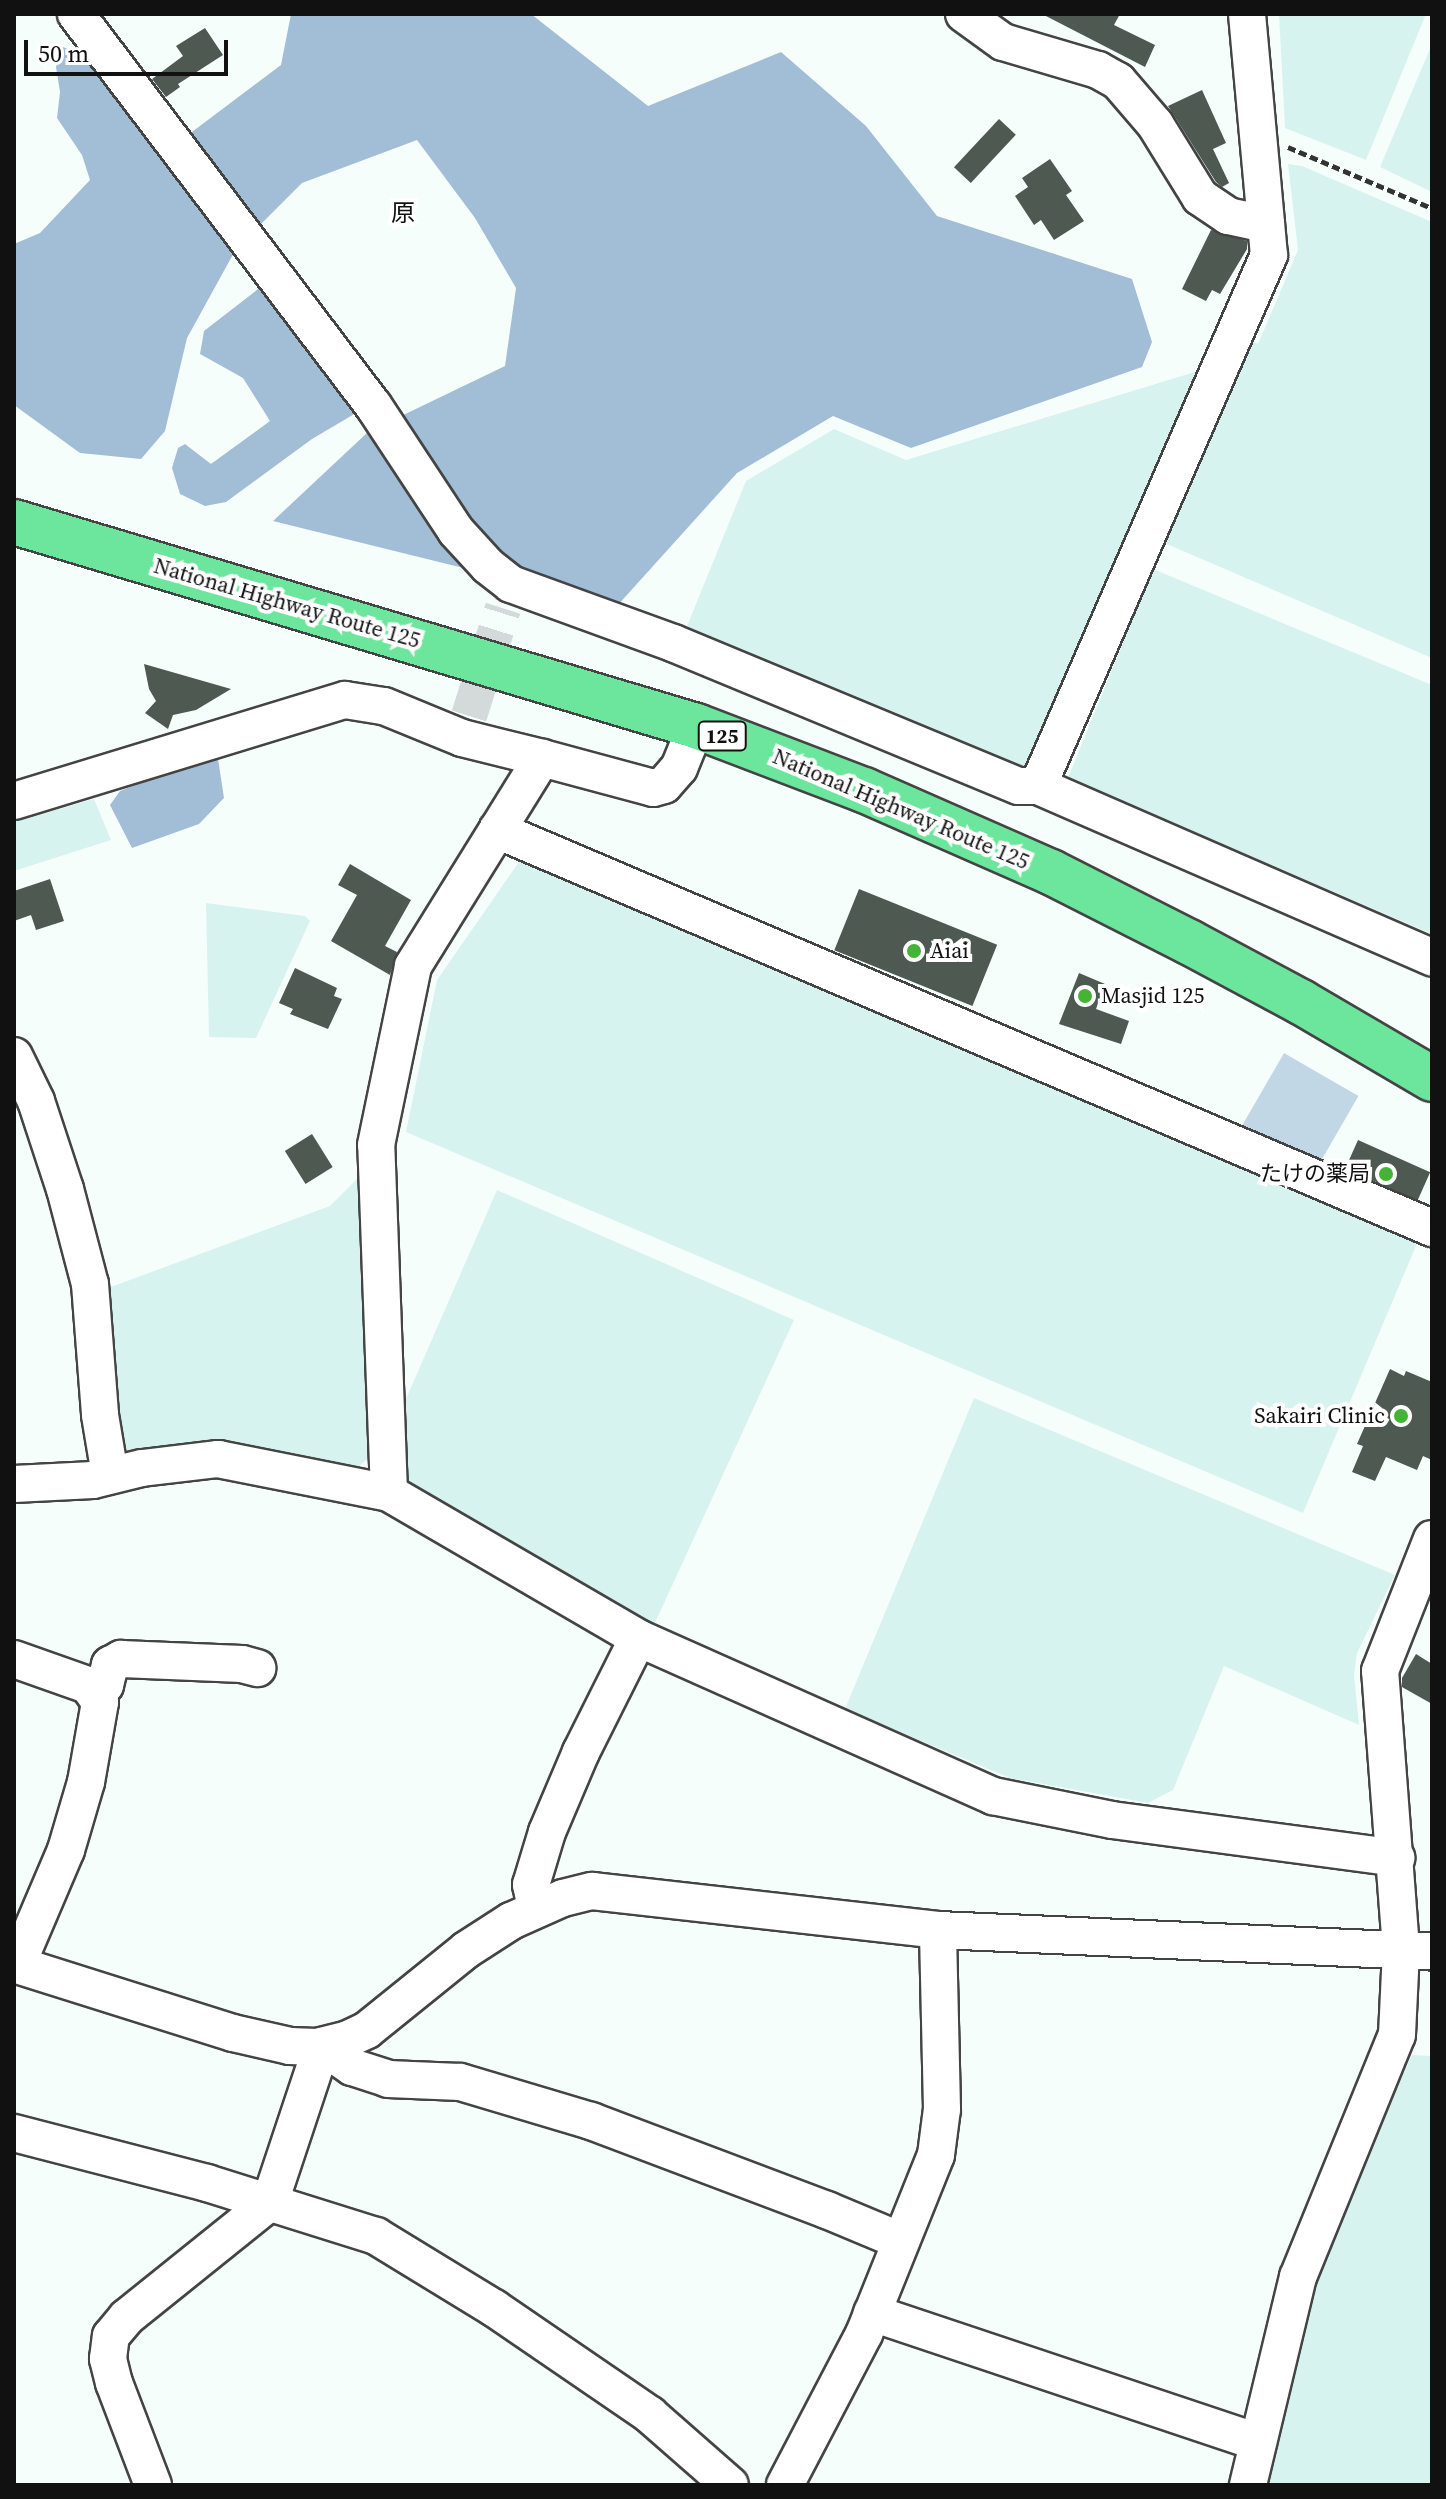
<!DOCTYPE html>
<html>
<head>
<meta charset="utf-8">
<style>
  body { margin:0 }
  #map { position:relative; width:1446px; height:2499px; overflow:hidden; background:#f6fefc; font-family:"Source Serif 4","Noto Sans JP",serif }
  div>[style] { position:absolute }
  .farmland>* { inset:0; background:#d7f3ef }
  .green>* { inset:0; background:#c2d7e6; transform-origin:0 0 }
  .forest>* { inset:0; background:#a2bdd6 }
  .building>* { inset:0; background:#4e5952; transform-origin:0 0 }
  .minor-tunnel>* { height:36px; margin-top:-18px; transform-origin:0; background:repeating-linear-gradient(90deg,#d4dad9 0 36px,transparent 0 54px) }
  .path>* { height:5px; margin-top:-2.5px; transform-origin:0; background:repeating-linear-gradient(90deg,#333 0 8px,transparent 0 12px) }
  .roads { filter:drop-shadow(2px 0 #444) drop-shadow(-2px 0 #444) drop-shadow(0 2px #444) drop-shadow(0 -2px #444) }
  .minor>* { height:36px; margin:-18px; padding:0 18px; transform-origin:18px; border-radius:18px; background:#fff }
  .highway>* { height:44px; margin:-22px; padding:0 22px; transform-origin:22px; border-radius:22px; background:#6ce69c }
  .dots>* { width:22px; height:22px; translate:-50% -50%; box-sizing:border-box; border:4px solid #fff; border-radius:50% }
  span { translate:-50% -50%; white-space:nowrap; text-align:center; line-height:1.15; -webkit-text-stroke:8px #fff; paint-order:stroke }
  .shield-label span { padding:2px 6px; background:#fff; border:2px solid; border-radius:6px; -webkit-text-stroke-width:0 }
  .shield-label { font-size:20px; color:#111; font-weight:700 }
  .street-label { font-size:22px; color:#111 }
  .poi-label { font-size:22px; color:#111 }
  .left { translate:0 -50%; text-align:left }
  .right { translate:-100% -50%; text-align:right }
  .neighbourhood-label { font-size:24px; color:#111 }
  .frame { position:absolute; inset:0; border:16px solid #111; pointer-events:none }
  .scale { position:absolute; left:24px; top:40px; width:204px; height:36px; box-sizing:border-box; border:4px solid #111; border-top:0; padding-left:10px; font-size:24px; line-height:28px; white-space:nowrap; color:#111; -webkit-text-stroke:6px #fff; paint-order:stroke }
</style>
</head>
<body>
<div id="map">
  <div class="farmland">
    <div style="clip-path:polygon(1279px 14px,1426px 14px,1366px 160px,1285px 128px)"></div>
    <div style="clip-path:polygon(1432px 44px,1432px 192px,1380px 167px)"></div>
    <div style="clip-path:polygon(1288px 164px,1302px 166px,1432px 222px,1432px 658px,1162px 542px,1250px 340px,1258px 344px,1298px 250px)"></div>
    <div style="clip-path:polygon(1198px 371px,1027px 768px,1010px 774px,685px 631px,746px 481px,834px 429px,906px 460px)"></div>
    <div style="clip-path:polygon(1153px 569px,1432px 685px,1432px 934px,1068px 778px)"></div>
    <div style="clip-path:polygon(94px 799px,111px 840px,14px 871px,14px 822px)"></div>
    <div style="clip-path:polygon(523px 856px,1421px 1234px,1303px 1513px,406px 1132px,437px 980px)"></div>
    <div style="clip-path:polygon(206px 903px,305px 916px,310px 921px,256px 1038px,209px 1037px)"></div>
    <div style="clip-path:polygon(359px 1177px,370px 1457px,352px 1472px,126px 1457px,117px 1449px,100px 1291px,330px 1206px)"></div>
    <div style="clip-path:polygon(497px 1190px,794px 1320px,654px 1625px,403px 1482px,399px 1415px)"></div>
    <div style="clip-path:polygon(974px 1398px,1395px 1575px,1357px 1653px,1354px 1675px,1359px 1725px,1224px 1666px,1173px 1790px,1148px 1803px,1010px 1778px,845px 1709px)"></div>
    <div style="clip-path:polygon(1412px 2055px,1432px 2056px,1432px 2485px,1268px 2485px,1319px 2263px)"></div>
  </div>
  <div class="green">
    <div style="left:1284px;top:1053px;width:86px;height:89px;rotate:30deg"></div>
  </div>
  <div class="forest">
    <div style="clip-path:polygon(291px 14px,531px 14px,648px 106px,781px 52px,866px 126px,937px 216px,1132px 279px,1152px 342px,1142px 367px,911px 448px,833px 416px,737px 473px,617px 606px,273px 521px,368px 432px,505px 366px,516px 288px,475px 218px,417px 140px,302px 183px,236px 249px,187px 338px,165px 431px,141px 459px,80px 453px,14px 405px,14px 244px,40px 233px,90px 180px,82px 155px,57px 118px,60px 92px,56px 67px,63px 47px,88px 57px,164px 153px,281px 65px)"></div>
    <div style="clip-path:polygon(262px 286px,355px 401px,356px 413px,312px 439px,226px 502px,205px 506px,180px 494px,172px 468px,178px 448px,185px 444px,211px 464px,270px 421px,243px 378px,200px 354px,204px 331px)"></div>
    <div style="clip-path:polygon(217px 752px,224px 798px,199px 824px,132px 848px,110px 805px,120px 791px)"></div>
  </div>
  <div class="building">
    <div style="clip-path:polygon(1042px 14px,1120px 14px,1114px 25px,1155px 45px,1145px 67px)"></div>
    <div style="clip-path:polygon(205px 28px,223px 55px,178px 84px,180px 87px,166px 97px,152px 79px,183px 56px,176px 46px)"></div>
    <div style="clip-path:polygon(1202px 90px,1226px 143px,1213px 149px,1229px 183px,1222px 187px,1216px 182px,1168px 106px)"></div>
    <div style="left:999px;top:119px;width:23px;height:66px;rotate:43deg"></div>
    <div style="clip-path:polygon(1050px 159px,1072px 191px,1066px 195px,1084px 221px,1054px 240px,1041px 220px,1034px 225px,1015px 196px,1028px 187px,1022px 178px)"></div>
    <div style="clip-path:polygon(1211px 230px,1247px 241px,1247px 249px,1220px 294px,1212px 290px,1206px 301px,1182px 289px)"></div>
    <div style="clip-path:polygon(144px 664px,231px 689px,196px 710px,173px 715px,168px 729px,145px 713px,156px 701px,149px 689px)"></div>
    <div style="clip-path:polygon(350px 864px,411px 900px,385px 946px,397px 952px,390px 975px,331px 941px,357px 895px,338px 885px)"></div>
    <div style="clip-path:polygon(50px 879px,64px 921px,36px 930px,31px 915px,14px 921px,14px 891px)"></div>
    <div style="left:859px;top:889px;width:149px;height:66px;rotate:22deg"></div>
    <div style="clip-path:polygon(295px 968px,337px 988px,334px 996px,342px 999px,328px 1029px,290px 1014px,293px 1009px,279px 1003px)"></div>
    <div style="clip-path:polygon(1079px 973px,1105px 984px,1096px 1009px,1129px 1021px,1121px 1044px,1059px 1024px)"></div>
    <div style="left:312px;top:1134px;width:39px;height:32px;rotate:58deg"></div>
    <div style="left:1358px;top:1140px;width:79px;height:31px;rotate:24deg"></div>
    <div style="clip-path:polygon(1390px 1369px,1404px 1376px,1406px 1371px,1432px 1382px,1432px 1460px,1423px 1456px,1417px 1470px,1386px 1457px,1375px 1481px,1352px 1472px,1363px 1446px,1357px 1444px)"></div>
    <div style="clip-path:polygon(1416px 1654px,1432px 1664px,1432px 1704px,1402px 1687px,1402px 1678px)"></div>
  </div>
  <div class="minor-tunnel">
    <div style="left:469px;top:716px;width:113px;rotate:-72.5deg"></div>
  </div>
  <div class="path">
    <div style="left:1288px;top:147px;width:156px;rotate:23deg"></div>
  </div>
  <div class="roads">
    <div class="minor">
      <div style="left:76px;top:14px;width:491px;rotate:52.8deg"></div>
      <div style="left:373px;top:405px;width:151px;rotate:56.6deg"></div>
      <div style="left:456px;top:531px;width:47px;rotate:47.6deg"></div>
      <div style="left:488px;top:566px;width:29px;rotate:38deg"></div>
      <div style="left:511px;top:584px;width:172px;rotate:20deg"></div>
      <div style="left:673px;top:643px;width:374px;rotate:22.5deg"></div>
      <div style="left:1019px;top:786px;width:19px"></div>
      <div style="left:964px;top:14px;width:48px;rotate:35.7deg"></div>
      <div style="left:1003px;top:42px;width:99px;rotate:16.4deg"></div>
      <div style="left:1098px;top:70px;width:23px;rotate:29deg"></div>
      <div style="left:1118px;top:81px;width:57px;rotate:49.3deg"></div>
      <div style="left:1155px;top:124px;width:86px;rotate:58.3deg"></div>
      <div style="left:1200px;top:197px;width:34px;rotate:34deg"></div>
      <div style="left:1228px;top:216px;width:39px;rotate:12deg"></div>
      <div style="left:1247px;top:14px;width:242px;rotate:84.8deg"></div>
      <div style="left:1269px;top:255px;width:579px;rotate:113.51deg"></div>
      <div style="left:1038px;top:786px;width:430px;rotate:23.5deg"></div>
      <div style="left:14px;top:801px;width:346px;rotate:-17deg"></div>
      <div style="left:345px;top:700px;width:39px;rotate:9deg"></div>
      <div style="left:384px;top:706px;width:84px;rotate:22.3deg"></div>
      <div style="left:462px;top:738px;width:82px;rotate:14deg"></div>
      <div style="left:497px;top:830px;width:1016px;rotate:23.06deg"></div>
      <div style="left:14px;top:1056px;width:50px;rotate:63.9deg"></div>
      <div style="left:36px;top:1101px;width:93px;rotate:71.8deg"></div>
      <div style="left:65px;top:1189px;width:98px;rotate:75.3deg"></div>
      <div style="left:90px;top:1284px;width:131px;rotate:85.6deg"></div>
      <div style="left:100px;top:1415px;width:61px;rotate:80.5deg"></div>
      <div style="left:14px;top:1484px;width:79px;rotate:-2.9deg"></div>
      <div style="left:93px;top:1480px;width:50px;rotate:-13.8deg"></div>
      <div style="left:142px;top:1468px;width:77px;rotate:-6.8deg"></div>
      <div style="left:218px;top:1459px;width:174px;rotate:11.2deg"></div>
      <div style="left:389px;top:1493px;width:288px;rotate:30.2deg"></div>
      <div style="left:638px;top:1638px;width:389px;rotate:24deg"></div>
      <div style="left:993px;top:1796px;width:121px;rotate:11.4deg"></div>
      <div style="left:1112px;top:1820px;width:287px;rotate:7.6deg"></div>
      <div style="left:389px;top:1493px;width:348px;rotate:-92.1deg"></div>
      <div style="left:376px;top:1145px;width:183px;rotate:-78.3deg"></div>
      <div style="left:413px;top:966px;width:245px;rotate:-58.2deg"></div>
      <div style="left:542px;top:758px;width:115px;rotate:15.1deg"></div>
      <div style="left:653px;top:788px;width:11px;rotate:-15deg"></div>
      <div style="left:664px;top:785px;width:23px;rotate:-49deg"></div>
      <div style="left:679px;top:768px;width:45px;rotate:-68deg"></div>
      <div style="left:14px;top:1659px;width:78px;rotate:19.4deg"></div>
      <div style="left:88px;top:1685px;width:21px;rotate:55deg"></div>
      <div style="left:100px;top:1702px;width:81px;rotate:99.9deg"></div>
      <div style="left:86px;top:1782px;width:71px;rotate:106.4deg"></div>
      <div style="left:66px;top:1850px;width:125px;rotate:113.1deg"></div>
      <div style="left:96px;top:1694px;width:13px;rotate:-45deg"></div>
      <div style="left:105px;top:1685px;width:21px;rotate:-76deg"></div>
      <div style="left:110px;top:1665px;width:13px;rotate:-29deg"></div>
      <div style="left:121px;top:1659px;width:121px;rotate:2.4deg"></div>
      <div style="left:242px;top:1664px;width:16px;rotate:15deg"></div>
      <div style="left:536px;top:1908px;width:24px;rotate:-102deg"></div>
      <div style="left:531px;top:1885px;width:55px;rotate:-73.2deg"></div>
      <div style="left:547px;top:1832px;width:87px;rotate:-67deg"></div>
      <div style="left:581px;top:1752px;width:127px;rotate:-63.4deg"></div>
      <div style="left:14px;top:1964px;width:230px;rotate:17.5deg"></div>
      <div style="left:233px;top:2033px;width:58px;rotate:12.8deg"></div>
      <div style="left:290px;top:2046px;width:27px;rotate:2deg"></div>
      <div style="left:317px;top:2047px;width:32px;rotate:-14deg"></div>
      <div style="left:348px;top:2039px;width:21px;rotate:-25deg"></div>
      <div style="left:367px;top:2030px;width:127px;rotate:-38.9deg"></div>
      <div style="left:466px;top:1950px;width:54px;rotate:-32.8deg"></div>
      <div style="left:511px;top:1921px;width:57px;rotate:-23.9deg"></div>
      <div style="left:563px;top:1898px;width:30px;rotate:-14deg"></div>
      <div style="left:592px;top:1891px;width:348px;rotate:6.4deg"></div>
      <div style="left:938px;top:1930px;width:494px;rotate:2.5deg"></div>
      <div style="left:14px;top:2133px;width:199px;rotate:14.5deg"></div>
      <div style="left:207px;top:2183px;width:177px;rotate:17.4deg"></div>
      <div style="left:376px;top:2236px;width:138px;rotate:31.4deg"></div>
      <div style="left:494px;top:2308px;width:189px;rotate:34.4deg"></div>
      <div style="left:650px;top:2415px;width:106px;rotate:41.2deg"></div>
      <div style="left:872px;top:2313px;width:407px;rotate:18.5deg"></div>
      <div style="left:153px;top:2485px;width:109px;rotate:-110.9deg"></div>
      <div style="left:114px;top:2383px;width:25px;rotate:-104deg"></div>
      <div style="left:108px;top:2359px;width:23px;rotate:-83deg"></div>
      <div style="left:111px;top:2336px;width:25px;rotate:-50deg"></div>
      <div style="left:127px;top:2317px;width:184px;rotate:-38.8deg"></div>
      <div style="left:270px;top:2202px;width:164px;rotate:-71.6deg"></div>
      <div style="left:322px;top:2046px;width:37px;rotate:35deg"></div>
      <div style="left:352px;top:2067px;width:38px;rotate:18deg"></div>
      <div style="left:388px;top:2079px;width:72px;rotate:2.4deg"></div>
      <div style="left:460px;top:2082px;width:137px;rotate:16.6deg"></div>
      <div style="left:591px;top:2121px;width:252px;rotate:20.7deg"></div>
      <div style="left:827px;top:2210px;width:80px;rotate:22.7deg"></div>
      <div style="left:785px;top:2485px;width:170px;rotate:-62.4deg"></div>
      <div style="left:864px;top:2334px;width:193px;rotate:-68.1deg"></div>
      <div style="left:936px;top:2155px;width:46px;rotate:-82.6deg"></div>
      <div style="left:942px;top:2109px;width:179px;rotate:-91.3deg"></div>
      <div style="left:1248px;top:2485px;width:214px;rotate:-76.5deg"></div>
      <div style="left:1298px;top:2277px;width:261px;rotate:-67.8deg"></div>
      <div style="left:1397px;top:2035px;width:86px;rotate:-87.3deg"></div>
      <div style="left:1401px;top:1949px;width:279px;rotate:-94.3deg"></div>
      <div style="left:1380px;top:1671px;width:142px;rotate:-68.5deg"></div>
    </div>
    <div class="highway">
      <div style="left:14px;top:522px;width:712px;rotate:16.65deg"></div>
      <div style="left:696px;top:726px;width:180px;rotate:20.9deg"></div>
      <div style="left:864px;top:790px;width:204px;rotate:23.7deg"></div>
      <div style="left:1051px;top:872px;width:155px;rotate:26.9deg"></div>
      <div style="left:1189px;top:942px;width:127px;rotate:28.2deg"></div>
      <div style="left:1301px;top:1002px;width:152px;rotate:30.4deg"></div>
    </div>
  </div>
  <div class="dots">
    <div style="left:914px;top:951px;background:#44b436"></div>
    <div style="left:1085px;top:996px;background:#44b436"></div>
    <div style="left:1386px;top:1174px;background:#44b436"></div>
    <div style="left:1401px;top:1416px;background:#44b436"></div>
  </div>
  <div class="shield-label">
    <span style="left:722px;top:736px">125</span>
  </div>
  <div class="street-label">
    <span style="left:287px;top:603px;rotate:16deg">National Highway Route 125</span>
    <span style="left:901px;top:809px;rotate:23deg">National Highway Route 125</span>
  </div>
  <div class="poi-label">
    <span class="left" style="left:930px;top:951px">Aiai</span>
    <span class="left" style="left:1101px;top:996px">Masjid 125</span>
    <span class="right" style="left:1370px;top:1174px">たけの薬局</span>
    <span class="right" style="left:1385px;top:1416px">Sakairi Clinic</span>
  </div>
  <div class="neighbourhood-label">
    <span style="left:403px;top:213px">原</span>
  </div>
  <div class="frame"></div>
  <div class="scale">50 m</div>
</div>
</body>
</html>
